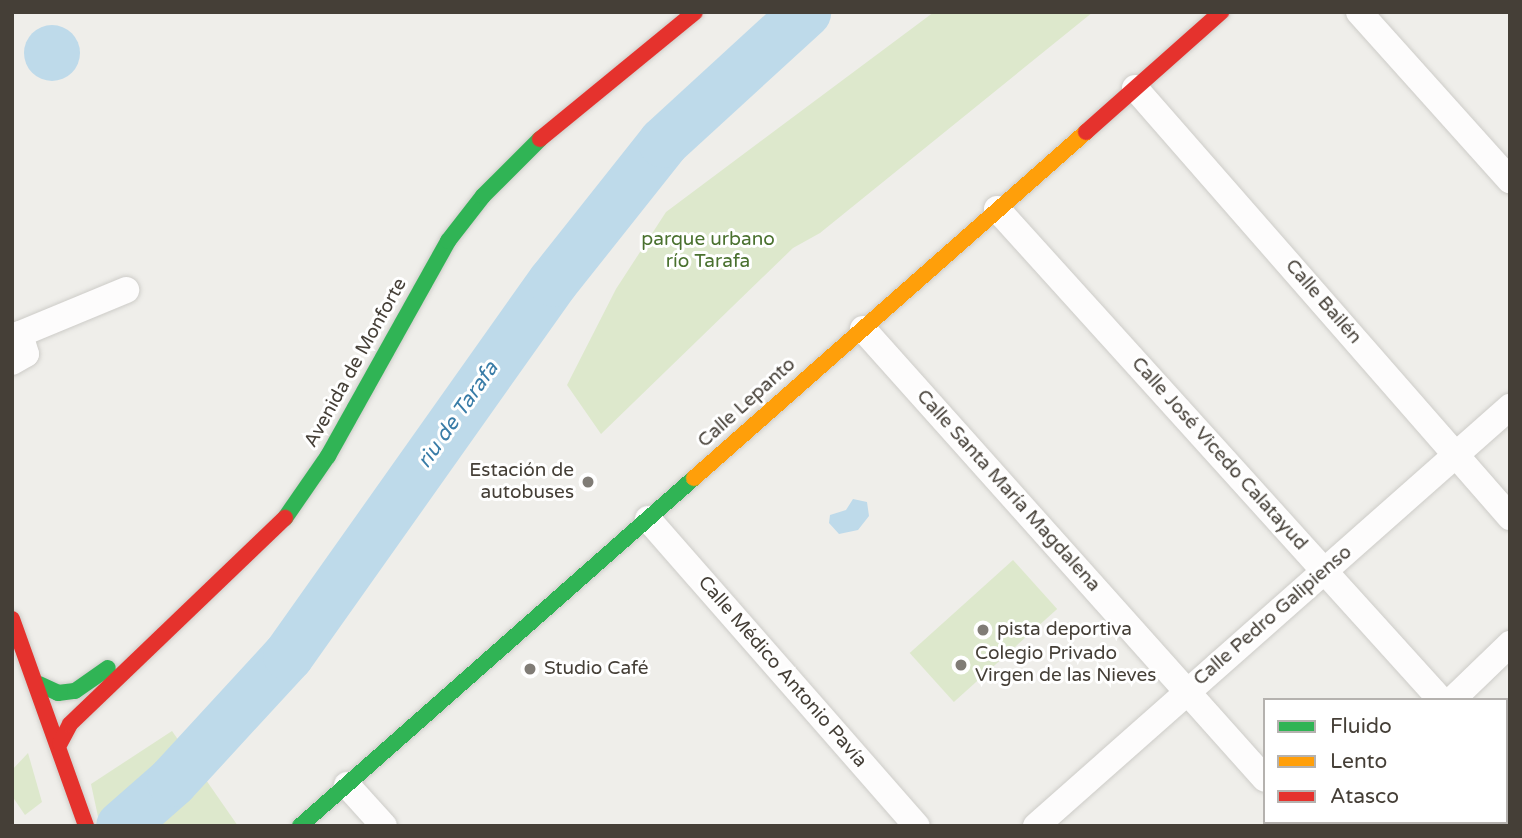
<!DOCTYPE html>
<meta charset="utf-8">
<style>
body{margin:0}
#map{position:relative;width:1522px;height:838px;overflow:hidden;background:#efeeea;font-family:"Varela Round",sans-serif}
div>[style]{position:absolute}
.green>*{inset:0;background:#dde8cc;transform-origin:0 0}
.water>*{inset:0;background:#bedaea}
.round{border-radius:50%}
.river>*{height:51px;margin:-25.5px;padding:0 25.5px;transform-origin:25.5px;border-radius:25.5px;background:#bedaea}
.roads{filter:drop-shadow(0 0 2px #cdccc8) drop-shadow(0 0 2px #cdccc8)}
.street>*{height:26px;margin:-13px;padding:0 13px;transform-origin:13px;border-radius:13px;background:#fdfcfc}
.fast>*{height:16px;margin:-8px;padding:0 8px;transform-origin:8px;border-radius:8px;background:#30b455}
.slow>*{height:16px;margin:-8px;padding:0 8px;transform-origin:8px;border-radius:8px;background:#ff9f0a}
.jam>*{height:16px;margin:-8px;padding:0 8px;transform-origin:8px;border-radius:8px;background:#e5322d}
.dots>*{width:19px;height:19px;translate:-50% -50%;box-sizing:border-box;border:4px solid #fff;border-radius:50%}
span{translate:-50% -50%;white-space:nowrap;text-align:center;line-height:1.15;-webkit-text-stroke:6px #fff;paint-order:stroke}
.park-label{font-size:19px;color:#4a712f}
.street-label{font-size:19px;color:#453f37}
.poi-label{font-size:19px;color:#453f37}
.right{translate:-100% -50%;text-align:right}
.left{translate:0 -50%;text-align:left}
.water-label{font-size:21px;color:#397ca7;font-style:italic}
.frame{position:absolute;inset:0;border:14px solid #453f37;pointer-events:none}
.legend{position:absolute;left:1263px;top:698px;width:245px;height:126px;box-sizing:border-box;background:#fff;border:2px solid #b5b2af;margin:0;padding:9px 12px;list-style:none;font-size:21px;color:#453f37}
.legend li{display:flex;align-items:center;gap:14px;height:35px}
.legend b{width:35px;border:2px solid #b5b2af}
</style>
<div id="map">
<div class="green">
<i style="clip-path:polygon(934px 12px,1093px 12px,820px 233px,793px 248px,601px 434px,567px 385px,616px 289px,666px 212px)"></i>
<i style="left:1013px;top:560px;width:66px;height:139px;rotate:48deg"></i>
<i style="clip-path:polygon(172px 731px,238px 826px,100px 826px,91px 784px)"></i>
<i style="clip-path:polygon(28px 753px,42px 802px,25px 815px,12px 796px,12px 770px)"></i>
</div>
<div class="water">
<i class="round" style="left:24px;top:25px;width:56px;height:56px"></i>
<i style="clip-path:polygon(853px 499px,867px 502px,869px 516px,858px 530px,839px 534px,829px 523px,830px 515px,846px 510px)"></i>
</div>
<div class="river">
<i style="left:121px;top:826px;width:68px;rotate:-41.4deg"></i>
<i style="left:172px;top:781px;width:171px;rotate:-47.4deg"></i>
<i style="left:288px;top:655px;width:458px;rotate:-54.7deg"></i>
<i style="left:553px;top:281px;width:177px;rotate:-51.6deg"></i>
<i style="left:663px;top:142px;width:193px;rotate:-42.5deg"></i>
</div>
<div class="roads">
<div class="street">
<i style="left:1359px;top:12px;width:226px;rotate:48.1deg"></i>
<i style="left:1135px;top:88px;width:570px;rotate:48.84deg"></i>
<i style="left:997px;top:209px;width:662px;rotate:47.88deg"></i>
<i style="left:863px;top:329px;width:603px;rotate:48.22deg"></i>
<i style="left:12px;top:362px;width:16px;rotate:-30deg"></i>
<i style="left:26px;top:354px;width:21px;rotate:-107deg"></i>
<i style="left:20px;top:334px;width:115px;rotate:-22.5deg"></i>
<i style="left:648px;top:519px;width:408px;rotate:48.8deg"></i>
<i style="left:1452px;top:700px;width:81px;rotate:-44deg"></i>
<i style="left:1506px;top:772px;width:5px;rotate:37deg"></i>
<i style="left:347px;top:785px;width:55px;rotate:47.9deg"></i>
<i style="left:1036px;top:826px;width:633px;rotate:-41.48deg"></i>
<i style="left:1311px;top:826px;width:6px;rotate:-45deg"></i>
</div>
<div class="fast">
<i style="left:285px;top:518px;width:75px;rotate:-55.3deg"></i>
<i style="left:328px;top:456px;width:246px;rotate:-60.8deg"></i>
<i style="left:448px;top:241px;width:57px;rotate:-52.1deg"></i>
<i style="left:483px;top:196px;width:81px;rotate:-45deg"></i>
<i style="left:39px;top:684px;width:21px;rotate:25deg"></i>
<i style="left:58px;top:693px;width:17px;rotate:-7deg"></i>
<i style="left:75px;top:691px;width:40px;rotate:-34.9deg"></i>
<i style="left:300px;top:826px;width:526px;rotate:-41.45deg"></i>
</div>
<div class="slow">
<i style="left:694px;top:478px;width:523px;rotate:-41.43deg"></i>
</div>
<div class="jam">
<i style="left:1086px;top:132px;width:181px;rotate:-41.6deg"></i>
<i style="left:540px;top:139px;width:200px;rotate:-39.3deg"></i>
<i style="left:12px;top:619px;width:220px;rotate:70.3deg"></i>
<i style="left:60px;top:743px;width:21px;rotate:-62deg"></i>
<i style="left:70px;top:724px;width:298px;rotate:-43.8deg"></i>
</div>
</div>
<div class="dots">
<i style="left:588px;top:482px;background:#807c76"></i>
<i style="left:983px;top:630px;background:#807c76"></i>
<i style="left:961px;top:665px;background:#807c76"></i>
<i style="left:530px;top:669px;background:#807c76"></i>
</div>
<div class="park-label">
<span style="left:708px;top:251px">parque urbano<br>río Tarafa</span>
</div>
<div class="street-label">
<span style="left:1323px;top:302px;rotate:49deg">Calle Bailén</span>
<span style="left:356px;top:363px;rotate:-61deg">Avenida de Monforte</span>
<span style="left:747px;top:403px;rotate:-42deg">Calle Lepanto</span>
<span style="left:1219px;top:454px;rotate:48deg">Calle José Vicedo Calatayud</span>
<span style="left:1008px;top:491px;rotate:48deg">Calle Santa María Magdalena</span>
<span style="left:1273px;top:616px;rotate:-41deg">Calle Pedro Galipienso</span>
<span style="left:782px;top:672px;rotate:49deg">Calle Médico Antonio Pavía</span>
</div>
<div class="poi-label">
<span class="right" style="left:574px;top:482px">Estación de<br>autobuses</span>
<span class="left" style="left:997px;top:630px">pista deportiva</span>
<span class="left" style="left:975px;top:665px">Colegio Privado<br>Virgen de las Nieves</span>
<span class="left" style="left:544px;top:669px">Studio Café</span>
</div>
<div class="water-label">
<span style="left:458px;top:415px;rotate:-55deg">riu de Tarafa</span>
</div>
<div class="frame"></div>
<ul class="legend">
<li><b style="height:9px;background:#30b455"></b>Fluido</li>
<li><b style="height:9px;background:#ff9f0a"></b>Lento</li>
<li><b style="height:9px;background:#e5322d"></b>Atasco</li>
</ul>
</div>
